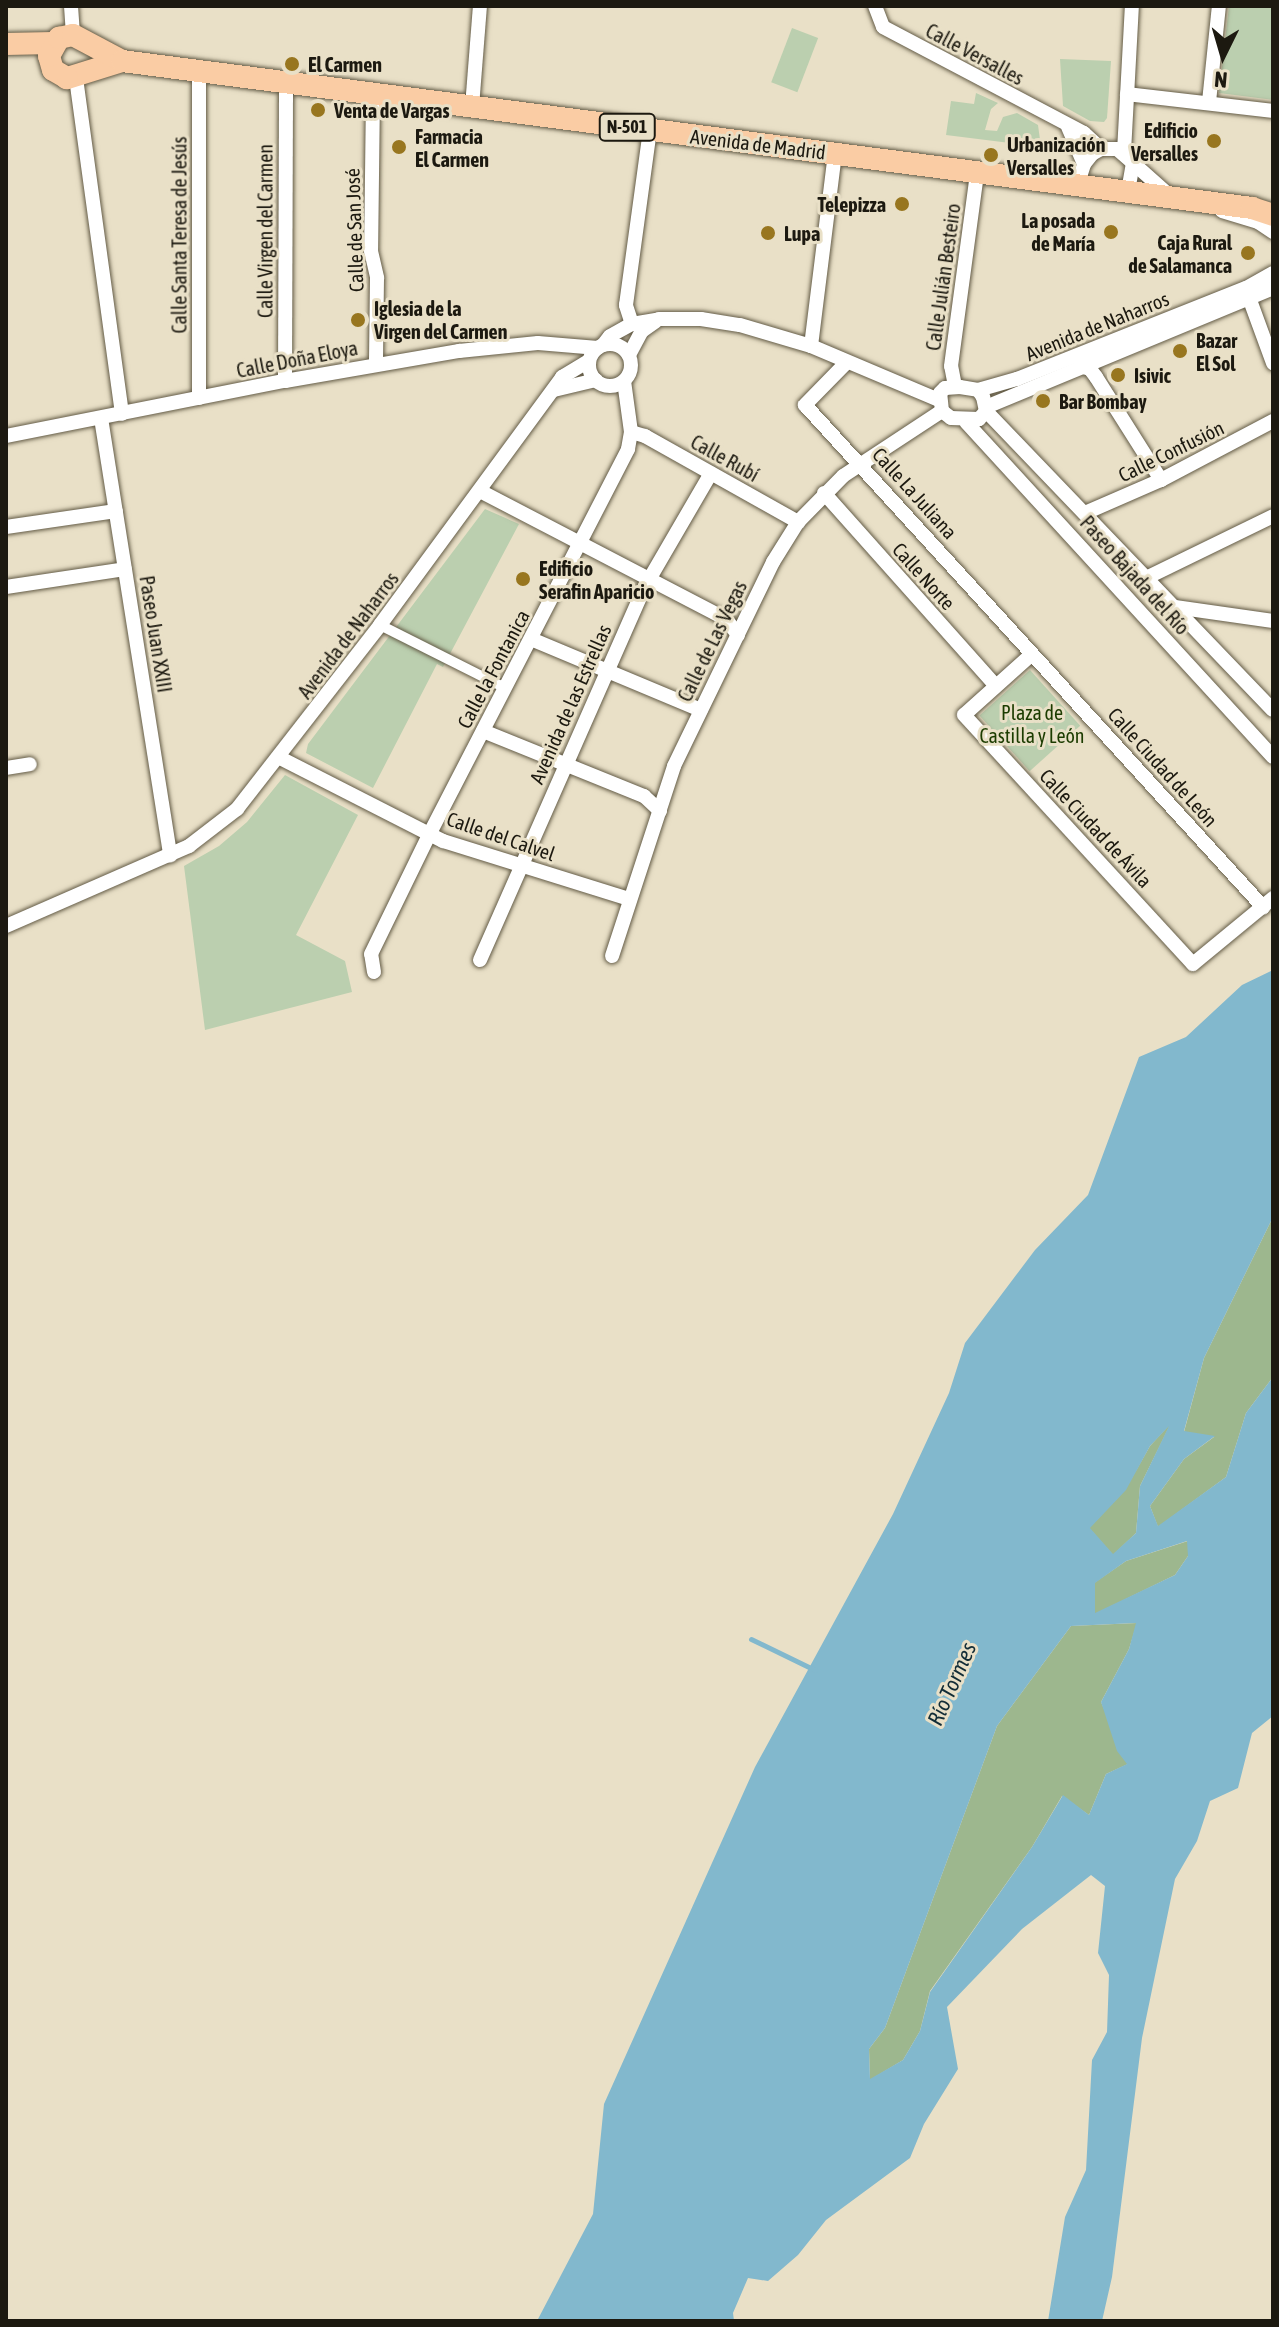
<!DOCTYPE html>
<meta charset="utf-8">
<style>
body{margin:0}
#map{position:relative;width:1279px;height:2327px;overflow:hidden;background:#e9e0c7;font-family:"Asap Condensed",sans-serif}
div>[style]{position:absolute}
.green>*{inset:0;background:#bbcfaf;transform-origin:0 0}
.forest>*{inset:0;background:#9db78e}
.water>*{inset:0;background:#82b8cd}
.stream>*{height:5px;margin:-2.5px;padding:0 2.5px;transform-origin:2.5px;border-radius:2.5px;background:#82b8cd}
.roads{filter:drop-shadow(0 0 2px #635b46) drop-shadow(0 0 2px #635b46)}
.pedestrian>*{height:10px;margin:-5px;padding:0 5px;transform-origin:5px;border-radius:5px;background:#fff}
.minor>*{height:14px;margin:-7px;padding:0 7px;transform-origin:7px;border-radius:7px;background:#fff}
.minor>.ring{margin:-7px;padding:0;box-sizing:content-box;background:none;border:14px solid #fff;border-radius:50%}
.trunk>*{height:22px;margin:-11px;padding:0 11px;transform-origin:11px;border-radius:11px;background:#facca4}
.dots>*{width:22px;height:22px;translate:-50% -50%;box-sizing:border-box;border:4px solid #e9e0c7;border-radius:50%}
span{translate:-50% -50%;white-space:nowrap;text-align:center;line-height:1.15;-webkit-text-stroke:6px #e9e0c7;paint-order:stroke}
.shield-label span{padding:2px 6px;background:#e9e0c7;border:2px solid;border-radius:6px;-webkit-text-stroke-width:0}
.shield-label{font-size:18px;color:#1c1910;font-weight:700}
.street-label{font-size:20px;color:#1c1910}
.poi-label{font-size:20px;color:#1c1910;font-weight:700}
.left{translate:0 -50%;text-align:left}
.right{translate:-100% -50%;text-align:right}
.park-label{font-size:20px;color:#1c3c00}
.water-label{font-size:22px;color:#122d37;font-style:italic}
.frame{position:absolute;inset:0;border:8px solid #1c1910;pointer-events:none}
.north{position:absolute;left:1183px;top:16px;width:80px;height:80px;-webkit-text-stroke:6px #e9e0c7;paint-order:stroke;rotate:185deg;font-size:22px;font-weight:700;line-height:32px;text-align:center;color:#1c1910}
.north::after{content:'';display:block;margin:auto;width:28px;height:36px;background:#1c1910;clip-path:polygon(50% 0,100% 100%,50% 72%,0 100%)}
</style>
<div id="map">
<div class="green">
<i style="clip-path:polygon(1229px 6px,1273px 6px,1273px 100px,1219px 93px)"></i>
<i style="left:792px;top:28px;width:28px;height:58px;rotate:21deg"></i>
<i style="clip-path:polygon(1060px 59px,1111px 61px,1107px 118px,1104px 122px,1090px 121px,1063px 106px)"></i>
<i style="clip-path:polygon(976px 93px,998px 103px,991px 109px,985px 130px,997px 131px,1003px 117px,1017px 113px,1038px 125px,1041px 147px,946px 135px,951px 101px,974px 104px)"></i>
<i style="clip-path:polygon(485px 509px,519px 524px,443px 667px,437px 664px,373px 788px,306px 753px,308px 744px)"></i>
<i style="left:1030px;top:670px;width:75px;height:68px;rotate:48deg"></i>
<i style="clip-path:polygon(285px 775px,358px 815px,296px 935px,345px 961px,352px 992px,205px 1030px,184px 866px,219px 846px,247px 822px)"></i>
</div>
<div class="forest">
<i style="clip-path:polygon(1273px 1217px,1273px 1377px,1246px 1413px,1226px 1477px,1158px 1527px,1150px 1506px,1184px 1459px,1214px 1437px,1184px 1432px,1204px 1358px)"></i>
<i style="clip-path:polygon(1171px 1423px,1140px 1486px,1136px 1533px,1113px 1555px,1089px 1528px,1125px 1490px,1150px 1446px)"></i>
<i style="clip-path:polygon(1188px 1541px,1188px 1556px,1175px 1575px,1095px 1614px,1094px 1583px,1126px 1561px)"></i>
<i style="clip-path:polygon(1137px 1623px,1129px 1649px,1101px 1702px,1128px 1764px,1106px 1774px,1089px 1815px,1062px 1796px,1032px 1847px,930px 1991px,920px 2031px,903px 2060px,870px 2080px,869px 2049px,885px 2028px,997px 1726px,1071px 1626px)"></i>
</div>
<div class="water">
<i style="clip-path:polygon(evenodd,1273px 970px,1273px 1217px,1204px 1358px,1184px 1431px,1215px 1436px,1184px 1459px,1150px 1506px,1158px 1526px,1226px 1477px,1246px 1413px,1273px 1377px,1273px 1716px,1252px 1733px,1238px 1788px,1210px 1801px,1197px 1841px,1175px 1879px,1142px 2038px,1112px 2277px,1102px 2321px,1048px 2321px,1065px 2217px,1086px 2170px,1092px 2060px,1107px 2032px,1109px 1975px,1098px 1953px,1105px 1886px,1091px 1875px,1022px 1929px,947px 2007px,958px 2069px,924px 2124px,910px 2158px,826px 2220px,798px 2255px,768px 2281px,748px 2278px,733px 2313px,734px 2321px,537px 2321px,593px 2214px,604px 2104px,755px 1767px,893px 1514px,949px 1393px,965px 1343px,1035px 1250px,1088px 1195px,1139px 1057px,1186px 1037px,1242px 985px,1273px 970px,1169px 1426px,1140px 1486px,1136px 1533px,1113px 1554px,1090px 1528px,1126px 1490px,1150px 1446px,1169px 1426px,1273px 970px,1187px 1541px,1188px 1556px,1175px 1575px,1095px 1613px,1095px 1583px,1126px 1561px,1187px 1541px,1273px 970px,1136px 1623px,1129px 1649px,1101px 1702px,1117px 1751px,1127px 1764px,1106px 1774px,1089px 1815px,1063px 1795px,1032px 1847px,930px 1992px,920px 2031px,903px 2060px,870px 2079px,869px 2049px,885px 2028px,997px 1726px,1071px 1626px,1136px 1623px)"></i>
</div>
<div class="stream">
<i style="left:751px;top:1639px;width:71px;rotate:25.8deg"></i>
</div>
<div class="roads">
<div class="pedestrian">
<i style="left:380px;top:625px;width:140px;rotate:26.7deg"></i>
</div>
<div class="minor">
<i style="left:71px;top:6px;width:29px;rotate:86deg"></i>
<i style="left:875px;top:6px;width:22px;rotate:69deg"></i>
<i style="left:883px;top:27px;width:227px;rotate:27.8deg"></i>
<i style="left:1084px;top:133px;width:23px;rotate:43deg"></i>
<i style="left:199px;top:71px;width:327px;rotate:90deg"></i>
<i style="left:76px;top:78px;width:339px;rotate:82.2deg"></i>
<i style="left:373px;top:94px;width:157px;rotate:90.7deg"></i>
<i style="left:371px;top:251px;width:28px;rotate:77deg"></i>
<i style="left:377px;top:278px;width:86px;rotate:90.7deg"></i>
<i style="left:1127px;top:94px;width:147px;rotate:6.6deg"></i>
<i style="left:1209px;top:102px;width:97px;rotate:-84.1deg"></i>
<i style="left:472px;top:107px;width:101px;rotate:-85.5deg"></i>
<i style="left:1068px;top:127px;width:40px;rotate:66.6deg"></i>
<i style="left:1124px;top:152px;width:146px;rotate:-86.9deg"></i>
<i style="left:1133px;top:163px;width:48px;rotate:41.6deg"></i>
<i style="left:1077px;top:186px;width:23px;rotate:-72deg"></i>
<i style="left:1084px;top:164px;width:13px;rotate:-51deg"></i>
<i style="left:1092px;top:154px;width:10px;rotate:-29deg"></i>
<i style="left:1101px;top:149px;width:16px"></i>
<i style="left:1117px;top:149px;width:21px;rotate:41deg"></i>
<i style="left:1133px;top:163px;width:29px;rotate:100deg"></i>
<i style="left:1222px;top:211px;width:38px;rotate:17deg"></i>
<i style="left:1258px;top:222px;width:18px;rotate:34deg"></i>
<i style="left:1247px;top:292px;width:76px;rotate:69.9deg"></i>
<i style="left:632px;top:324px;width:20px;rotate:-108deg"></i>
<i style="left:626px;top:305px;width:177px;rotate:-82.2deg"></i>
<i class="ring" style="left:589px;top:344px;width:28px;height:28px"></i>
<i style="left:603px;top:345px;width:11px;rotate:-52deg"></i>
<i style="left:610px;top:336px;width:25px;rotate:-29deg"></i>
<i style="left:632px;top:324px;width:27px;rotate:-10deg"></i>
<i style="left:659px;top:319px;width:42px"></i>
<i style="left:701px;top:319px;width:39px;rotate:9deg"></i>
<i style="left:740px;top:325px;width:74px;rotate:16.5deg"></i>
<i style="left:811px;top:346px;width:139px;rotate:22.9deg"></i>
<i style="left:811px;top:346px;width:193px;rotate:-82.9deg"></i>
<i style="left:629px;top:355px;width:27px;rotate:-62deg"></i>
<i style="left:642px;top:331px;width:16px;rotate:-35deg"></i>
<i style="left:846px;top:363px;width:59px;rotate:134.3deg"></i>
<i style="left:805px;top:405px;width:680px;rotate:47.62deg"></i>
<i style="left:1080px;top:366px;width:10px;rotate:17deg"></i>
<i style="left:1090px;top:369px;width:10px;rotate:53deg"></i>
<i style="left:1096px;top:377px;width:122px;rotate:57.7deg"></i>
<i style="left:285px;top:381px;width:299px;rotate:-89.8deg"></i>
<i style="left:955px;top:386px;width:20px;rotate:-101deg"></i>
<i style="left:951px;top:366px;width:195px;rotate:-82.3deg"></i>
<i style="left:960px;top:387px;width:18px;rotate:9deg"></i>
<i style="left:978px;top:390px;width:9px;rotate:54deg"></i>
<i style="left:983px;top:397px;width:14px;rotate:78deg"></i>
<i style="left:986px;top:411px;width:11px;rotate:131deg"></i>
<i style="left:979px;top:419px;width:28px;rotate:-178deg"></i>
<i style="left:951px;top:418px;width:11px;rotate:-142deg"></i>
<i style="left:942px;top:411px;width:18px;rotate:-96deg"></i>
<i style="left:940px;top:393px;width:7px;rotate:-45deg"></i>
<i style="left:945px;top:388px;width:15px;rotate:-4deg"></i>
<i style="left:554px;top:390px;width:43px;rotate:-13.4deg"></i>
<i style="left:978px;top:390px;width:41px;rotate:-15.8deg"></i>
<i style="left:1017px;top:379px;width:246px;rotate:-21.7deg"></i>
<i style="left:1246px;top:288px;width:31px;rotate:-29deg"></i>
<i style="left:986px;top:407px;width:311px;rotate:-22.5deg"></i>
<i style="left:986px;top:411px;width:414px;rotate:46.2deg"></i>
<i style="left:101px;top:418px;width:443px;rotate:81deg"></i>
<i style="left:966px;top:422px;width:454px;rotate:47.5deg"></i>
<i style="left:631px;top:432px;width:15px;rotate:16deg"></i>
<i style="left:645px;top:436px;width:176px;rotate:29.3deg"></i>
<i style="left:6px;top:436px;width:284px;rotate:-11.2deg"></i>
<i style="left:285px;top:381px;width:177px;rotate:-9.8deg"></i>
<i style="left:459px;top:351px;width:79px;rotate:-5.8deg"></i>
<i style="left:538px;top:343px;width:60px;rotate:4.8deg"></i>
<i style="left:480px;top:491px;width:277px;rotate:27.5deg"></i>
<i style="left:726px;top:619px;width:20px;rotate:53deg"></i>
<i style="left:824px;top:493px;width:257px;rotate:48.3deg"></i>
<i style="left:1085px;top:513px;width:83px;rotate:-23.5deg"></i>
<i style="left:1161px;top:480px;width:127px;rotate:-27.8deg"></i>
<i style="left:6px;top:527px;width:111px;rotate:-8.3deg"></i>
<i style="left:1146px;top:578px;width:141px;rotate:-26deg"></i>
<i style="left:6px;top:587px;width:120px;rotate:-8.6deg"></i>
<i style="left:1175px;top:607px;width:99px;rotate:8.1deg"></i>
<i style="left:531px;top:639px;width:184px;rotate:22.7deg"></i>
<i style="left:1032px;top:654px;width:91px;rotate:138.1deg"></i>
<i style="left:964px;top:715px;width:338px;rotate:47.4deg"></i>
<i style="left:1193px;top:964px;width:104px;rotate:-39.5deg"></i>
<i style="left:483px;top:731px;width:174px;rotate:22deg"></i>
<i style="left:644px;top:796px;width:22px;rotate:43deg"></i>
<i style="left:280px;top:758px;width:183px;rotate:27deg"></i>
<i style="left:443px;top:841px;width:195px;rotate:17.3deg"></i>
<i style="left:6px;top:768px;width:24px;rotate:-9deg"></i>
<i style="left:6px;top:926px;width:200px;rotate:-23.6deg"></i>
<i style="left:189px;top:846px;width:61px;rotate:-37.6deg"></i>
<i style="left:237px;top:809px;width:233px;rotate:-52.1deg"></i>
<i style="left:380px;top:625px;width:308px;rotate:-53.7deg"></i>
<i style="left:562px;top:377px;width:31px;rotate:-31deg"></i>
<i style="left:612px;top:956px;width:200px;rotate:-71.9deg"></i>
<i style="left:674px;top:766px;width:227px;rotate:-64.1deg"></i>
<i style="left:773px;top:562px;width:47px;rotate:-58deg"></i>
<i style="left:798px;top:522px;width:64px;rotate:-45.6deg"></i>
<i style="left:843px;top:476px;width:118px;rotate:-33.3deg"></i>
<i style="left:480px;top:960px;width:404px;rotate:-66.2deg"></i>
<i style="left:643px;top:590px;width:135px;rotate:-59.8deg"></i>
<i style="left:374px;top:972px;width:18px;rotate:-99deg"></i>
<i style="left:371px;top:954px;width:135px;rotate:-64deg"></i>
<i style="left:430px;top:833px;width:432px;rotate:-62.7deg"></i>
<i style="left:628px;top:449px;width:17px;rotate:-80deg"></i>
<i style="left:631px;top:432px;width:51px;rotate:-97.8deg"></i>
</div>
<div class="trunk">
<i style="left:6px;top:44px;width:47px;rotate:-1.2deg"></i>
<i style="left:122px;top:61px;width:58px;rotate:162.8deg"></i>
<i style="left:67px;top:78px;width:16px;rotate:-150deg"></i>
<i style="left:53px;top:70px;width:15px;rotate:-106deg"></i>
<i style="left:49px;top:56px;width:21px;rotate:-61deg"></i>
<i style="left:59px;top:38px;width:14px;rotate:-12deg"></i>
<i style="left:73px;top:35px;width:55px;rotate:28deg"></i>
<i style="left:122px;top:61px;width:1140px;rotate:7.41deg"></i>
<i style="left:1252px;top:208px;width:22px;rotate:18deg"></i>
</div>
</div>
<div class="dots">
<i style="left:292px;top:64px;background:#98761f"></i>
<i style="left:318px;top:110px;background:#98761f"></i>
<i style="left:1214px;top:141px;background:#98761f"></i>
<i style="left:399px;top:147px;background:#98761f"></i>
<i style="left:991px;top:155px;background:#98761f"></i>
<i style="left:902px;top:204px;background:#98761f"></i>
<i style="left:1111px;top:232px;background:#98761f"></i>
<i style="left:768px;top:233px;background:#98761f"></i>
<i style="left:1248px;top:253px;background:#98761f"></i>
<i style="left:358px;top:320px;background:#98761f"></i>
<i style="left:1180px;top:351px;background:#98761f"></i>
<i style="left:1118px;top:375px;background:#98761f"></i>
<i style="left:1043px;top:401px;background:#98761f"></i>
<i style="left:523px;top:579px;background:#98761f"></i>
</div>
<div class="shield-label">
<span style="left:627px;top:127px">N-501</span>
</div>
<div class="street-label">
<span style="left:975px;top:54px;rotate:28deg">Calle Versalles</span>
<span style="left:758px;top:144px;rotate:7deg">Avenida de Madrid</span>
<span style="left:354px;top:230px;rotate:-92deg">Calle de San José</span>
<span style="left:265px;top:231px;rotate:-90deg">Calle Virgen del Carmen</span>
<span style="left:179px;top:235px;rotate:-90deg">Calle Santa Teresa de Jesús</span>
<span style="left:943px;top:277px;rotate:-82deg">Calle Julián Besteiro</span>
<span style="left:1097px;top:326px;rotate:-22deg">Avenida de Naharros</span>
<span style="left:297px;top:359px;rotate:-11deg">Calle Doña Eloya</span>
<span style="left:1171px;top:451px;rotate:-26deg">Calle Confusión</span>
<span style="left:725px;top:458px;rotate:29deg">Calle Rubí</span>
<span style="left:915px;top:493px;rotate:48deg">Calle La Juliana</span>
<span style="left:1135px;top:575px;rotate:48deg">Paseo Bajada del Río</span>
<span style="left:924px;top:576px;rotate:48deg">Calle Norte</span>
<span style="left:156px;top:634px;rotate:81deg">Paseo Juan XXIII</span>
<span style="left:348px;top:635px;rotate:-53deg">Avenida de Naharros</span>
<span style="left:712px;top:641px;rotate:-64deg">Calle de Las Vegas</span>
<span style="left:493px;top:669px;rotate:-62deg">Calle la Fontanica</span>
<span style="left:570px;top:704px;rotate:-66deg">Avenida de las Estrellas</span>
<span style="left:1163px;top:767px;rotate:48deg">Calle Ciudad de León</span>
<span style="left:1096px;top:828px;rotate:47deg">Calle Ciudad de Ávila</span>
<span style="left:501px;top:836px;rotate:19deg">Calle del Calvel</span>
</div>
<div class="poi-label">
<span class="left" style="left:308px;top:64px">El Carmen</span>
<span class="left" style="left:334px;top:110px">Venta de Vargas</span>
<span class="right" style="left:1198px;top:142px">Edificio<br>Versalles</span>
<span class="left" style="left:415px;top:148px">Farmacia<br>El Carmen</span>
<span class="left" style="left:1007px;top:156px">Urbanización<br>Versalles</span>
<span class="right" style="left:886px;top:204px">Telepizza</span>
<span class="right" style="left:1095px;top:232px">La posada<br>de María</span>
<span class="left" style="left:784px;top:233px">Lupa</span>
<span class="right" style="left:1232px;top:254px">Caja Rural<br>de Salamanca</span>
<span class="left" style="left:374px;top:320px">Iglesia de la<br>Virgen del Carmen</span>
<span class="left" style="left:1196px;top:352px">Bazar<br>El Sol</span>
<span class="left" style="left:1134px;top:375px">Isivic</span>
<span class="left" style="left:1059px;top:401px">Bar Bombay</span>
<span class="left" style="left:539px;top:580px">Edificio<br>Serafin Aparicio</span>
</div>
<div class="park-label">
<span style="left:1032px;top:724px">Plaza de<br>Castilla y León</span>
</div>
<div class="water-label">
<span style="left:952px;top:1684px;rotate:-66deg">Río Tormes</span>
</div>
<div class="frame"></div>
<div class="north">N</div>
</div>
